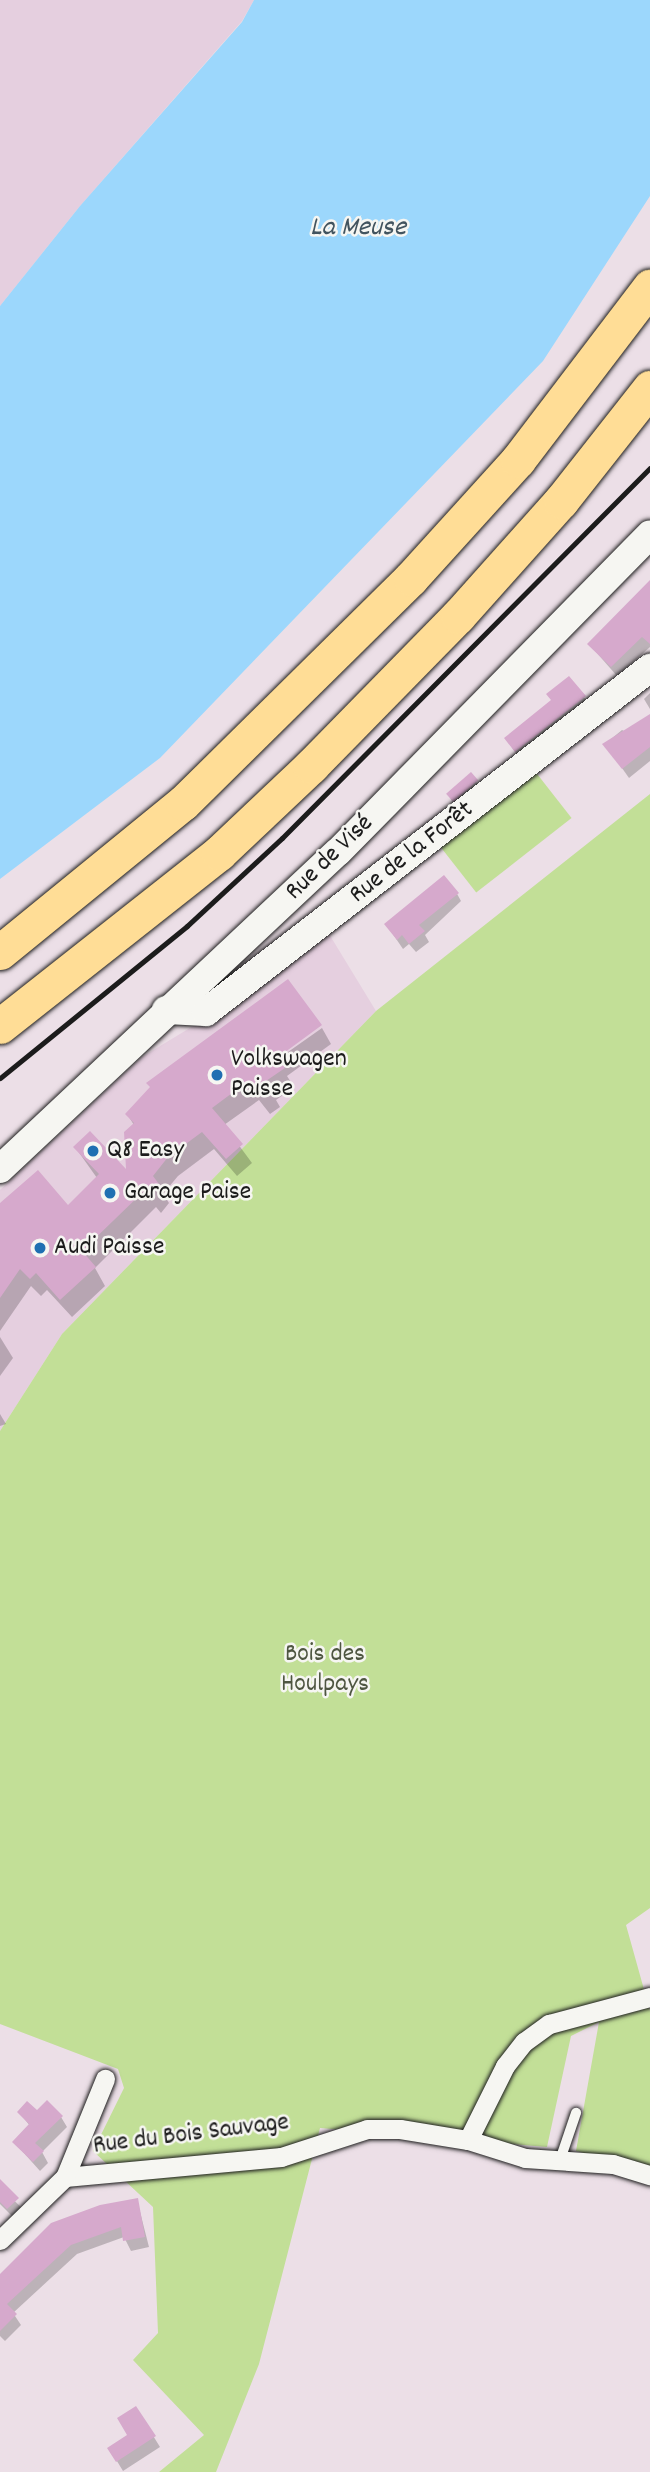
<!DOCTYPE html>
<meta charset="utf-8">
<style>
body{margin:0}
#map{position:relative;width:650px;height:2472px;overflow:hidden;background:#ecdfe7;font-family:Dekko,sans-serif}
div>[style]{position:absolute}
.built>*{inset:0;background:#e5cfdf}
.green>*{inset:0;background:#c2df97;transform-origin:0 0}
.water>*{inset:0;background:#9cd7fc}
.shadow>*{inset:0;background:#0003}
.building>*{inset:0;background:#d6a9cc;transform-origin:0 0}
.roads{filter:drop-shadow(0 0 2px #1c1c1c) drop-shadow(0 0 2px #1c1c1c)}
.service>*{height:10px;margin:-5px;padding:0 5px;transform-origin:5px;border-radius:5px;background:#f6f6f2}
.minor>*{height:19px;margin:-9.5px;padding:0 9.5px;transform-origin:9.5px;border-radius:9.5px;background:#f6f6f2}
.secondary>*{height:28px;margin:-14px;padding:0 14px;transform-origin:14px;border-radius:14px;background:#f6f6f2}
.motorway>*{height:35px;margin:-17.5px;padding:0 17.5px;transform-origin:17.5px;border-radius:17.5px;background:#ffdd96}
.rail>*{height:5px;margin:-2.5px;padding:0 2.5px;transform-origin:2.5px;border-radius:2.5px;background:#1c1c1c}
.dots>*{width:19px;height:19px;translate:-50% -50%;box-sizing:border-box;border:4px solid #f6f6f2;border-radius:50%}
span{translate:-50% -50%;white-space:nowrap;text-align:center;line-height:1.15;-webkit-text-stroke:5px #f6f6f2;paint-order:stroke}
.street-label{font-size:26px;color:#1c1c1c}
.poi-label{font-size:26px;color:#1c1c1c}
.left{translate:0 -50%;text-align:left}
.park-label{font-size:26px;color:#4e5641}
.water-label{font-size:28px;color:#42545f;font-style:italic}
</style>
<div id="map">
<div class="built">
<i style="clip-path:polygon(0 0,254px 0,242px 21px,80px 206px,0 306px)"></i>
<i style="clip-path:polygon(326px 929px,376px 1011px,62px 1334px,0 1431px,0 1190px,142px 1057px,208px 1017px)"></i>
</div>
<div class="green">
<i style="left:534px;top:770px;width:61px;height:121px;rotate:52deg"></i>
<i style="clip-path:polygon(650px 794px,650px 1908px,626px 1925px,650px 2011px,650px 2171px,576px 2151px,599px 2022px,571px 2036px,547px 2147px,320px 2128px,259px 2364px,216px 2472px,159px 2472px,204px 2435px,133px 2360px,158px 2333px,153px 2207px,93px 2151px,124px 2088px,118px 2069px,0 2024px,0 1431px,62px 1334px,376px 1011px)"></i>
</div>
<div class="water">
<i style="clip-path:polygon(254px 0,650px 0,650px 196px,543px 361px,160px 758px,0 879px,0 306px,80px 206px,242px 22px)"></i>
</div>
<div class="shadow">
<i style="clip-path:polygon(650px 583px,650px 647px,617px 676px,589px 644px)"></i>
<i style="clip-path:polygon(569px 678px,590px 705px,520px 759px,506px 739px,552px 701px)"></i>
<i style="clip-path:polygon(650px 693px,650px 709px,644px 699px)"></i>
<i style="clip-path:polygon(622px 730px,650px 745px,650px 761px,629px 778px,605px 744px)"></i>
<i style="clip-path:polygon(471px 774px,482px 791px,453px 803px,448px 793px)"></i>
<i style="clip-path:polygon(456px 892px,461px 901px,425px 935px,429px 942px,416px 952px,409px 944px,403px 949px,386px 924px)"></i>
<i style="clip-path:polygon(322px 1028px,331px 1044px,287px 1076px,294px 1087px,276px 1100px,280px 1107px,270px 1114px,259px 1100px,224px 1125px,252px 1163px,237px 1176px,214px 1149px,178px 1176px,163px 1194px,169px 1203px,161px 1213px,156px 1207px,95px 1268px,105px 1286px,72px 1317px,47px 1290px,41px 1296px,31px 1286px,0 1331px,0 1205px,68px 1207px,97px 1178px,75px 1147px,129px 1174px,134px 1125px,127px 1114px,271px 1064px)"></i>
<i style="clip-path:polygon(0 1337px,13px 1358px,0 1376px)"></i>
<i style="clip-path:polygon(0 1414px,6px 1424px,0 1426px)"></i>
<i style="clip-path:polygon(19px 2112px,61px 2117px,67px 2127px,42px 2152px,48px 2163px,40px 2171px,14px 2142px,30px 2126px)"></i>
<i style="clip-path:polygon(0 2187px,23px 2209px,14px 2218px,0 2204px)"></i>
<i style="clip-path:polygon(137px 2200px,149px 2247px,131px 2251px,124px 2237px,77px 2254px,13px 2313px,21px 2325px,5px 2341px,0 2336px,0 2276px)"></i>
<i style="clip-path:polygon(136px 2408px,160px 2447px,123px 2471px,109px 2448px,129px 2435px)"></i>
</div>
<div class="building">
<i style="clip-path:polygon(650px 580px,650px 644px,642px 637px,611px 667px,587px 644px)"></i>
<i style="clip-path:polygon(569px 676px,586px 696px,515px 752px,504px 738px,551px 700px,546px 694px)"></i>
<i style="clip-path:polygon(650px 714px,650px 747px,622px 769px,602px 744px)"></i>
<i style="left:471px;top:772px;width:11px;height:33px;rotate:49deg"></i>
<i style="clip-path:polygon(444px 875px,459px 893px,419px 925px,425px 931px,409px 944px,402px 935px,397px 940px,384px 924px)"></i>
<i style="clip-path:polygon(288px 979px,322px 1025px,277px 1058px,285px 1068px,266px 1081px,271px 1088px,258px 1097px,247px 1082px,212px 1108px,243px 1144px,226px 1159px,202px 1132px,168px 1157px,153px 1176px,159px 1184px,150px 1197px,145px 1190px,82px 1251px,96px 1267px,60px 1300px,36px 1273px,30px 1279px,20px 1269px,0 1298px,0 1203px,38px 1170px,68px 1205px,99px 1174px,73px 1147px,90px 1131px,126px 1169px,124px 1132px,134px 1123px,125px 1114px,150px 1087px,146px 1083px)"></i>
<i style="clip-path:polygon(47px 2100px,63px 2116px,35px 2143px,44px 2151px,33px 2162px,12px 2142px,29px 2124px,17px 2112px,27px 2101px,37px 2110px)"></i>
<i style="clip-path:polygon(0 2179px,19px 2198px,7px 2209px,0 2202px)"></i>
<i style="clip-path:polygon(138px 2198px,145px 2237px,123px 2241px,121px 2227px,71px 2245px,7px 2304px,17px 2314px,0 2331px,0 2274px,51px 2223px,100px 2205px)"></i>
<i style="clip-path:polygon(136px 2406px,156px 2436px,116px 2462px,107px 2448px,127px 2435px,117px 2418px)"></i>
</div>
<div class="roads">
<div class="service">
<i style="left:560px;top:2160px;width:50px;rotate:-71.2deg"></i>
</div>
<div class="minor">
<i style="left:468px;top:2140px;width:83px;rotate:-63.4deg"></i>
<i style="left:505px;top:2066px;width:31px;rotate:-52deg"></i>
<i style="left:524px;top:2042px;width:31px;rotate:-36deg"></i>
<i style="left:549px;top:2024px;width:105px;rotate:-15deg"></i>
<i style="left:65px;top:2177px;width:217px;rotate:-5.3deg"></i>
<i style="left:281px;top:2157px;width:90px;rotate:-18deg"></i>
<i style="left:367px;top:2129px;width:33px"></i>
<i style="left:400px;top:2129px;width:69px;rotate:9.2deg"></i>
<i style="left:468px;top:2140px;width:60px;rotate:17.5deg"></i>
<i style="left:525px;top:2158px;width:88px;rotate:3.9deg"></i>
<i style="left:613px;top:2164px;width:39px;rotate:17deg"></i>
<i style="left:0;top:2240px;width:91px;rotate:-44.1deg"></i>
<i style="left:65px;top:2177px;width:106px;rotate:-67.8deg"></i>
</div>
<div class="secondary">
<i style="left:166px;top:1010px;width:40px;rotate:2.9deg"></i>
<i style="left:206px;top:1012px;width:562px;rotate:-37.77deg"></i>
<i style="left:0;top:1169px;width:463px;rotate:-43.2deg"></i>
<i style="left:338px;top:852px;width:445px;rotate:-45.5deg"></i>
</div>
<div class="motorway">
<i style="left:0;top:952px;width:236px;rotate:-39.2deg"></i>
<i style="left:183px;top:803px;width:320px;rotate:-44.6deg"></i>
<i style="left:411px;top:578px;width:159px;rotate:-47.8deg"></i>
<i style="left:518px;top:460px;width:218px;rotate:-52.7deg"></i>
<i style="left:0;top:1026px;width:279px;rotate:-38.3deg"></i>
<i style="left:219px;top:853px;width:127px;rotate:-43.4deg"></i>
<i style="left:311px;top:766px;width:210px;rotate:-45.6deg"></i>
<i style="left:458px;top:616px;width:154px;rotate:-48.2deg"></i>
<i style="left:561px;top:501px;width:144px;rotate:-51.8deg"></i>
</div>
</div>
<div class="rail">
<i style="left:0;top:1078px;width:241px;rotate:-39.1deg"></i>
<i style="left:187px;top:926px;width:129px;rotate:-42.8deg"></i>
<i style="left:282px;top:838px;width:522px;rotate:-45.16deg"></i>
</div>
<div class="dots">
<i style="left:217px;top:1075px;background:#1f6fb2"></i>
<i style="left:93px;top:1151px;background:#1f6fb2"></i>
<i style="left:110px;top:1193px;background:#1f6fb2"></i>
<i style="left:40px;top:1248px;background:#1f6fb2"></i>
</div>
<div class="street-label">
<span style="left:412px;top:853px;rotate:-38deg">Rue de la Forêt</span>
<span style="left:330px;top:858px;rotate:-44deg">Rue de Visé</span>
<span style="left:191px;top:2135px;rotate:-7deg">Rue du Bois Sauvage</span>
</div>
<div class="poi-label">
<span class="left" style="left:231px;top:1075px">Volkswagen<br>Paisse</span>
<span class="left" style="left:107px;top:1151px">Q8 Easy</span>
<span class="left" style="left:124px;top:1193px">Garage Paise</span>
<span class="left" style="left:54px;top:1248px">Audi Paisse</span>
</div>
<div class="park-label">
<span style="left:325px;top:1670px">Bois des<br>Houlpays</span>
</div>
<div class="water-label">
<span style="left:358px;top:229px">La Meuse</span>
</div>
</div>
